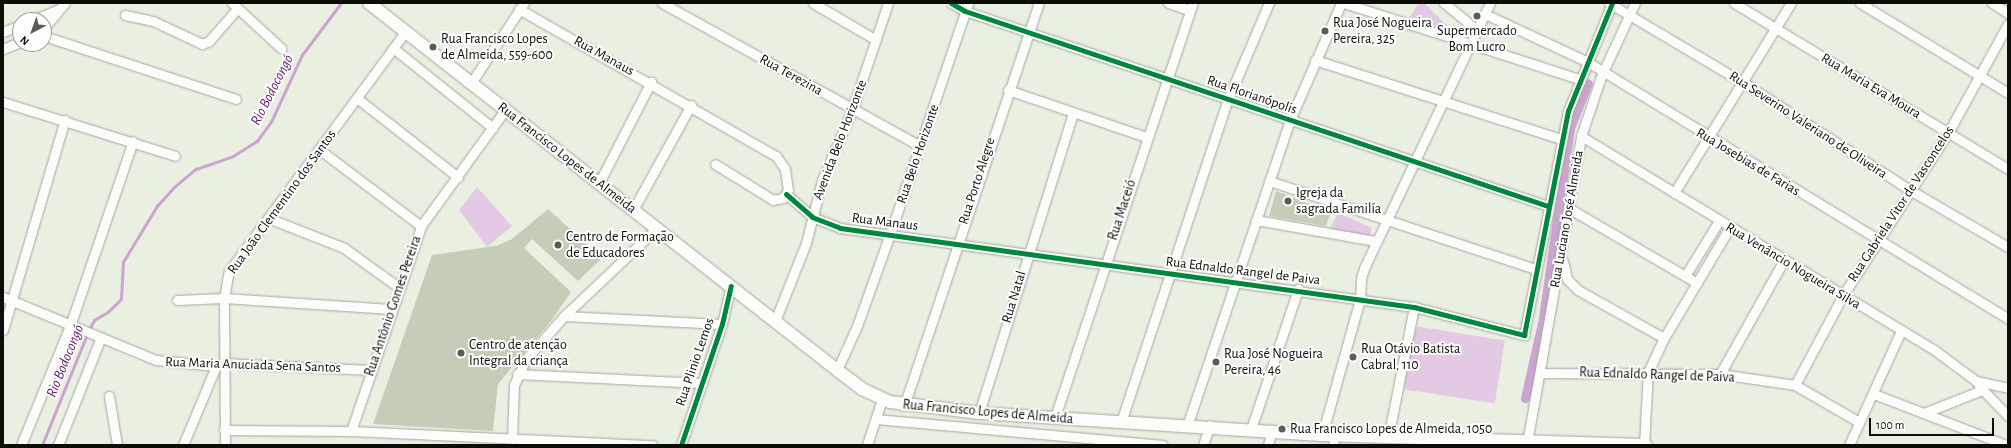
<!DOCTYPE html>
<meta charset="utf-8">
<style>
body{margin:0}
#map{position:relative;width:2011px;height:448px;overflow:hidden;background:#e9f0e2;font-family:"Alegreya Sans",sans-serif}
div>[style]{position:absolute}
.green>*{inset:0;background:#e4c9e5;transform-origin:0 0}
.stream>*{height:2.5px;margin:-1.25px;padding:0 1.25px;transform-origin:1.25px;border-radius:1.25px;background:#cca4d0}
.canal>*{height:9px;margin:-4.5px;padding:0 4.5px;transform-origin:4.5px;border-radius:4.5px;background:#cca4d0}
.building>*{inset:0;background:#c4cdb7}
.roads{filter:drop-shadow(0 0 1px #a3a89d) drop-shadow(0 0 1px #a3a89d)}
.minor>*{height:9px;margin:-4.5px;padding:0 4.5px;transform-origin:4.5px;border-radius:4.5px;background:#fcfdfb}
.major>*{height:12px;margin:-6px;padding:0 6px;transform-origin:6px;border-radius:6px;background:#fcfdfb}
.cycleway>*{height:5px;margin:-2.5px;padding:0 2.5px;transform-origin:2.5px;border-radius:2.5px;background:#00873e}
.dots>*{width:11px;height:11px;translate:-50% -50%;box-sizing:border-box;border:2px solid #fefefe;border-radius:50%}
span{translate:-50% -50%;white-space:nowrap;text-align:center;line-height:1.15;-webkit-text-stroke:4px #fefefe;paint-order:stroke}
.poi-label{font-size:14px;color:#0b0f07}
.left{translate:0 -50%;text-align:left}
.street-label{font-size:14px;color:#0b0f07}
.water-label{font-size:15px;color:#6b2175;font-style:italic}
.frame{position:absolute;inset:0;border:4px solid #0b0f07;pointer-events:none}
.north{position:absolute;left:12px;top:12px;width:40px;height:40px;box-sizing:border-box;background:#fefefe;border:1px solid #9d9e9b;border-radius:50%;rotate:221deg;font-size:11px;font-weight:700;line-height:16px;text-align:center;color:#0b0f07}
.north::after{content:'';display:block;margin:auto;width:14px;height:18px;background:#595e54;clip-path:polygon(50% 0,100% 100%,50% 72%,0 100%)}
.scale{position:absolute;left:1869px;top:418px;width:125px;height:18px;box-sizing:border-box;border:2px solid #0b0f07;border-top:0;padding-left:5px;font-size:12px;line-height:14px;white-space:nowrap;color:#0b0f07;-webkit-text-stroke:3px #fefefe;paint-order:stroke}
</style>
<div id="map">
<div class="green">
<i style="clip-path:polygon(1419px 3px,1424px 3px,1464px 42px,1406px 22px)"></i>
<i style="clip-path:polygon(477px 187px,512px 226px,487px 247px,459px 210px)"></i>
<i style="clip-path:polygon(1338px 213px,1372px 228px,1369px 238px,1329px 230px)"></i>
<i style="left:1414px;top:326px;width:92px;height:64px;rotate:9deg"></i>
</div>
<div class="stream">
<i style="left:89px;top:330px;width:11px;rotate:-63deg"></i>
<i style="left:94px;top:320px;width:16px;rotate:-30deg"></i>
<i style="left:108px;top:312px;width:18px;rotate:-45deg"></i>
<i style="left:121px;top:299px;width:37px;rotate:-87deg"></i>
<i style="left:123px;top:262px;width:66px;rotate:-58.7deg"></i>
<i style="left:157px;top:206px;width:24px;rotate:-48deg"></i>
<i style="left:173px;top:188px;width:30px;rotate:-40deg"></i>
<i style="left:196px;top:169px;width:39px;rotate:-19deg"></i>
<i style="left:233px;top:156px;width:28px;rotate:-32deg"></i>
<i style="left:257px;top:141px;width:24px;rotate:-54deg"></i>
<i style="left:271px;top:122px;width:74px;rotate:-65.2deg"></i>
<i style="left:302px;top:55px;width:65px;rotate:-53.1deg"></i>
<i style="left:42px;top:445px;width:120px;rotate:-67.9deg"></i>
</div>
<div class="canal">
<i style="left:1525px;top:398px;width:82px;rotate:-77.3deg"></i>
<i style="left:1543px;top:318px;width:192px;rotate:-81.9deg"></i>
<i style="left:1570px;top:128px;width:48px;rotate:-68.2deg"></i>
</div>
<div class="building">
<i style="clip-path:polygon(1276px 191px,1331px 212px,1326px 226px,1269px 216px)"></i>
<i style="clip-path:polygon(548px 209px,602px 258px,578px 281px,532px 239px,524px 248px,571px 292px,551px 321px,498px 384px,493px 431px,373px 424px,432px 255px,496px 246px,512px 239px)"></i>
</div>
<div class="roads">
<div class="minor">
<i style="left:232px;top:3px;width:67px;rotate:42.6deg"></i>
<i style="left:662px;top:3px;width:295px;rotate:29deg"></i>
<i style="left:813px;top:3px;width:73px;rotate:30.4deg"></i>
<i style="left:951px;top:3px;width:16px;rotate:30deg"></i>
<i style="left:965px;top:11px;width:615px;rotate:18.49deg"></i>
<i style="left:1168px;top:3px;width:23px;rotate:18deg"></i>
<i style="left:1344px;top:3px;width:247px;rotate:17.9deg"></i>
<i style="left:1444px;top:3px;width:43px;rotate:39.3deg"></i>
<i style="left:1609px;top:3px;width:157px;rotate:30.7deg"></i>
<i style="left:1744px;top:83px;width:197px;rotate:32.8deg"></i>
<i style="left:1910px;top:190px;width:113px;rotate:30.2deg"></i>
<i style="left:1734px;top:3px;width:320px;rotate:31.2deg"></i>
<i style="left:1860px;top:3px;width:173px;rotate:31.3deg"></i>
<i style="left:1992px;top:3px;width:19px;rotate:32deg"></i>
<i style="left:519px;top:9px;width:296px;rotate:29.8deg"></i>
<i style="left:776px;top:156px;width:16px;rotate:55deg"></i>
<i style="left:785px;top:169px;width:21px;rotate:82deg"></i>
<i style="left:788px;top:190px;width:9px;rotate:122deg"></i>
<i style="left:783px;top:198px;width:10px;rotate:169deg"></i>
<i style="left:773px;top:200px;width:68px;rotate:-148.2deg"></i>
<i style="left:1485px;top:14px;width:111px;rotate:25deg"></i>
<i style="left:1586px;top:61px;width:495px;rotate:31.4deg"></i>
<i style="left:125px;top:15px;width:29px;rotate:12deg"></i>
<i style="left:153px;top:21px;width:54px;rotate:25.1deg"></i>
<i style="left:202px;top:44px;width:8px;rotate:-23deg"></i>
<i style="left:209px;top:41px;width:43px;rotate:-48.8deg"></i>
<i style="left:33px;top:20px;width:28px;rotate:-23deg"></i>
<i style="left:44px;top:28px;width:33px;rotate:-50deg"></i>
<i style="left:3px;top:32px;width:18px;rotate:-22deg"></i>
<i style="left:44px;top:36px;width:202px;rotate:18.2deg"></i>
<i style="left:393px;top:48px;width:128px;rotate:38.7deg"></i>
<i style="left:3px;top:49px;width:18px;rotate:-22deg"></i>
<i style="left:1315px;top:60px;width:258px;rotate:17.8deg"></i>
<i style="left:471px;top:83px;width:96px;rotate:-56.5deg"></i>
<i style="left:1008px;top:90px;width:146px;rotate:18.8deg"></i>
<i style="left:358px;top:99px;width:127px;rotate:38deg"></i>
<i style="left:3px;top:102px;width:180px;rotate:17.4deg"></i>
<i style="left:1581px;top:136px;width:416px;rotate:31.2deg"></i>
<i style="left:1937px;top:352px;width:49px;rotate:36.6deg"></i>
<i style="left:1976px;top:381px;width:33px;rotate:12deg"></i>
<i style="left:320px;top:150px;width:126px;rotate:37deg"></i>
<i style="left:1269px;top:181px;width:280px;rotate:18.3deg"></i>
<i style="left:599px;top:183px;width:114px;rotate:-62.8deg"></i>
<i style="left:1674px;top:193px;width:223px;rotate:-58.4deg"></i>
<i style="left:786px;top:194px;width:35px;rotate:41deg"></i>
<i style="left:812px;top:217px;width:30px;rotate:21deg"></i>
<i style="left:840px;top:228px;width:579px;rotate:7.84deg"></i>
<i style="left:1414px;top:307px;width:114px;rotate:14.3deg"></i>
<i style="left:1524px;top:335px;width:228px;rotate:-78.9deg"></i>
<i style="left:1568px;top:111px;width:117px;rotate:-67.8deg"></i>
<i style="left:1570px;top:209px;width:147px;rotate:30.2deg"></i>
<i style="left:633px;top:210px;width:120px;rotate:-61.1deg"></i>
<i style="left:268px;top:218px;width:82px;rotate:21.5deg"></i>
<i style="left:344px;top:248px;width:67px;rotate:35.8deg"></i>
<i style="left:1256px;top:220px;width:121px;rotate:10deg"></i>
<i style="left:1563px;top:261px;width:18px;rotate:77deg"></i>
<i style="left:1567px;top:279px;width:16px;rotate:45deg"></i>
<i style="left:1578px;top:290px;width:98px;rotate:29.2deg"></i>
<i style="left:1685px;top:276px;width:65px;rotate:-58.3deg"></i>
<i style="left:3px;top:297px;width:165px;rotate:22.4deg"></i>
<i style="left:156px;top:360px;width:60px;rotate:5.7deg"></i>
<i style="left:216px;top:366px;width:9px;rotate:-21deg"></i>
<i style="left:224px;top:363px;width:147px;rotate:2.7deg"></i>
<i style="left:177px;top:300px;width:47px;rotate:-2.4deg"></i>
<i style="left:224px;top:298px;width:167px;rotate:3.8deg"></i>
<i style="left:564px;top:316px;width:158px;rotate:2.9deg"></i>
<i style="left:775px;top:321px;width:84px;rotate:-68.3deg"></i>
<i style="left:806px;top:243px;width:65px;rotate:-75.7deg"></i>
<i style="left:822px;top:180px;width:76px;rotate:-66.8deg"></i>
<i style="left:852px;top:110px;width:113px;rotate:-71.4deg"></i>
<i style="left:3px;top:330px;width:219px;rotate:-73.6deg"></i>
<i style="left:837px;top:370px;width:48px;rotate:-65.6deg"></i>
<i style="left:857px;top:326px;width:98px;rotate:-70.3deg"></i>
<i style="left:890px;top:234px;width:244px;rotate:-71.3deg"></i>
<i style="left:1541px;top:373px;width:179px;rotate:0.3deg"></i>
<i style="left:1720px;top:374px;width:76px;rotate:8.3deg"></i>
<i style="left:1795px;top:385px;width:74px;rotate:30deg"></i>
<i style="left:517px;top:374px;width:184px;rotate:2.8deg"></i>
<i style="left:1720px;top:374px;width:131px;rotate:-60.7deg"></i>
<i style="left:1795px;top:385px;width:102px;rotate:-61.9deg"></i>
<i style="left:1843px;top:295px;width:193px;rotate:-57.1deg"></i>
<i style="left:1948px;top:133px;width:124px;rotate:-61.2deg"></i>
<i style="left:1979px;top:386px;width:42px;rotate:46deg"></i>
<i style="left:1874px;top:394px;width:142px;rotate:21.1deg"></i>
<i style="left:109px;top:396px;width:50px;rotate:80.7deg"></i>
<i style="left:904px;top:406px;width:425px;rotate:-71.5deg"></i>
<i style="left:979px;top:413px;width:314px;rotate:-72.6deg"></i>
<i style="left:1924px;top:413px;width:62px;rotate:-21.6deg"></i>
<i style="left:1055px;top:417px;width:436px;rotate:-71.6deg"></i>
<i style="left:876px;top:419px;width:288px;rotate:5.2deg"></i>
<i style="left:1121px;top:422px;width:340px;rotate:-71.7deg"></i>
<i style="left:1228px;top:99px;width:104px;rotate:-66.9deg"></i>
<i style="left:1187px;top:426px;width:323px;rotate:-71.4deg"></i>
<i style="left:1290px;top:120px;width:128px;rotate:-66.4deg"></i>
<i style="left:1251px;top:429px;width:148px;rotate:-71.4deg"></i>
<i style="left:224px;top:430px;width:127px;rotate:0.5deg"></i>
<i style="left:351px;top:431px;width:302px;rotate:2.7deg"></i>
<i style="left:351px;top:431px;width:217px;rotate:-71.1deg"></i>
<i style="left:421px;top:226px;width:143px;rotate:-54.1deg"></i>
<i style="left:1322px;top:435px;width:141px;rotate:-74.4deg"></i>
<i style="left:1360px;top:299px;width:21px;rotate:-87deg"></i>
<i style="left:1361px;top:278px;width:13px;rotate:-72deg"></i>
<i style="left:1365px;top:266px;width:291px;rotate:-64.6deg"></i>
<i style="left:1388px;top:438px;width:134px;rotate:-78.8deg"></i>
<i style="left:512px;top:439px;width:54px;rotate:-87.9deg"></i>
<i style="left:514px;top:385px;width:29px;rotate:-65deg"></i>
<i style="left:526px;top:359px;width:57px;rotate:-48.5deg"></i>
<i style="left:564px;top:316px;width:128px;rotate:-43.4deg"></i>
<i style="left:1527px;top:443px;width:312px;rotate:-80deg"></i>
<i style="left:1581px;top:136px;width:65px;rotate:-71.3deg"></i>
<i style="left:1602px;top:74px;width:78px;rotate:-65.1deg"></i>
<i style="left:21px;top:445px;width:132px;rotate:-67.7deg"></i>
<i style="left:71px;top:323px;width:192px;rotate:-71.2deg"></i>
<i style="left:58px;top:445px;width:116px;rotate:-68.3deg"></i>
<i style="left:183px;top:445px;width:86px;rotate:-67.3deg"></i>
<i style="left:225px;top:445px;width:147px;rotate:-90.4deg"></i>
<i style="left:224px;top:298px;width:27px;rotate:-80deg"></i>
<i style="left:229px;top:271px;width:298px;rotate:-53.6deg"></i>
<i style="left:681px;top:445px;width:128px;rotate:-71.3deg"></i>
<i style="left:722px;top:324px;width:39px;rotate:-77deg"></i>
<i style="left:867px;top:445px;width:48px;rotate:-71.9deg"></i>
<i style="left:1203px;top:445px;width:21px;rotate:-71deg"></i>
<i style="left:1268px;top:445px;width:16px;rotate:-75deg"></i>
<i style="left:1333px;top:445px;width:10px;rotate:-79deg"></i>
<i style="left:1644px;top:445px;width:73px;rotate:-86.9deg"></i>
<i style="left:1648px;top:372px;width:38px;rotate:-65deg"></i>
<i style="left:1664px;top:338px;width:129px;rotate:-59.3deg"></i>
<i style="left:1849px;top:445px;width:125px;rotate:-65.5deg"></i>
</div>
<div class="major">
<i style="left:369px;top:3px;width:595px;rotate:38.1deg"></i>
<i style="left:837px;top:370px;width:31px;rotate:37deg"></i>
<i style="left:862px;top:389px;width:31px;rotate:25deg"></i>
<i style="left:890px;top:402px;width:90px;rotate:7deg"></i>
<i style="left:979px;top:413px;width:344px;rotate:3.7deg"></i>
<i style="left:1322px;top:435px;width:324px;rotate:1.8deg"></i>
</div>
</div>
<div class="cycleway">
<i style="left:951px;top:3px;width:16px;rotate:30deg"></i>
<i style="left:965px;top:11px;width:615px;rotate:18.49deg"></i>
<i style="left:786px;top:194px;width:35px;rotate:41deg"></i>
<i style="left:812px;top:217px;width:30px;rotate:21deg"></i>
<i style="left:840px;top:228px;width:579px;rotate:7.84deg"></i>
<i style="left:1414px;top:307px;width:114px;rotate:14.3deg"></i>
<i style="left:1524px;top:335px;width:228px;rotate:-78.9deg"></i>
<i style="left:1568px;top:111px;width:117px;rotate:-67.8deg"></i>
<i style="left:681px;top:445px;width:128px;rotate:-71.3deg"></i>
<i style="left:722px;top:324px;width:39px;rotate:-77deg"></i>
</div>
<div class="dots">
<i style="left:1477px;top:16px;background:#595e54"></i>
<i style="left:1325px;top:31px;background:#595e54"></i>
<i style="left:433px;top:47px;background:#595e54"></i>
<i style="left:1288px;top:201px;background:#595e54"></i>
<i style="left:558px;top:245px;background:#595e54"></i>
<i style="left:461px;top:353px;background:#595e54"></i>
<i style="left:1353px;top:357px;background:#595e54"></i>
<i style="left:1216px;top:362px;background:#595e54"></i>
<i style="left:1282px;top:429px;background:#595e54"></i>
</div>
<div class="poi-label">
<span class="left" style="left:1333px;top:31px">Rua José Nogueira<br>Pereira, 325</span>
<span style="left:1477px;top:39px">Supermercado<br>Bom Lucro</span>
<span class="left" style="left:441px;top:47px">Rua Francisco Lopes<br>de Almeida, 559-600</span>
<span class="left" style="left:1296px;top:201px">Igreja da<br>sagrada Familía</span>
<span class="left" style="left:566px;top:245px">Centro de Formação<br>de Educadores</span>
<span class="left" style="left:469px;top:353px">Centro de atenção<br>Integral da criança</span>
<span class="left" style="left:1361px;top:357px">Rua Otávio Batista<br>Cabral, 110</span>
<span class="left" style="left:1224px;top:362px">Rua José Nogueira<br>Pereira, 46</span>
<span class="left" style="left:1290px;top:429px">Rua Francisco Lopes de Almeida, 1050</span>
</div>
<div class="street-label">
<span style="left:604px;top:56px;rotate:29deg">Rua Manaus</span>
<span style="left:791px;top:75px;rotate:29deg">Rua Terezina</span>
<span style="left:1871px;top:86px;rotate:31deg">Rua Maria Eva Moura</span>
<span style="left:1252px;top:95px;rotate:19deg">Rua Florianópolis</span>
<span style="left:1808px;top:125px;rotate:33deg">Rua Severino Valeriano de Oliveira</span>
<span style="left:840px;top:140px;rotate:-69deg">Avenida Belo Horizonte</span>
<span style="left:918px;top:154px;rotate:-71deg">Rua Belo Horizonte</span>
<span style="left:567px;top:158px;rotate:38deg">Rua Francisco Lopes de Almeida</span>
<span style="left:1748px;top:162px;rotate:31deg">Rua Josebias de Farias</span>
<span style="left:977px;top:181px;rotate:-72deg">Rua Porto Alegre</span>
<span style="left:282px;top:202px;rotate:-54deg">Rua João Clementino dos Santos</span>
<span style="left:1901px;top:204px;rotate:-57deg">Rua Gabriela Vitor de Vasconcelos</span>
<span style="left:1122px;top:210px;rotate:-72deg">Rua Maceió</span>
<span style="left:1567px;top:219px;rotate:-80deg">Rua Luciano José Almeida</span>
<span style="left:885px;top:222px;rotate:7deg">Rua Manaus</span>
<span style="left:1793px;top:266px;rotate:31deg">Rua Venâncio Nogueira Silva</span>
<span style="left:1243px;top:271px;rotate:7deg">Rua Ednaldo Rangel de Paiva</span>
<span style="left:1014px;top:297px;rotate:-73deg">Rua Natal</span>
<span style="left:393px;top:306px;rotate:-71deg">Rua Antônio Gomes Pereira</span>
<span style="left:695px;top:362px;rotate:-71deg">Rua Plinio Lemos</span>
<span style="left:253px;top:365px;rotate:2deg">Rua Maria Anuciada Sena Santos</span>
<span style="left:1657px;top:375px;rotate:2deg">Rua Ednaldo Rangel de Paiva</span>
<span style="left:988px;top:412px;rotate:5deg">Rua Francisco Lopes de Almeida</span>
</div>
<div class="water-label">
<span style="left:272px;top:90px;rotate:-63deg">Rio Bodocongó</span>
<span style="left:65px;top:361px;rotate:-68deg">Rio Bodocongó</span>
</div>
<div class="frame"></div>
<div class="north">N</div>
<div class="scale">100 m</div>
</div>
